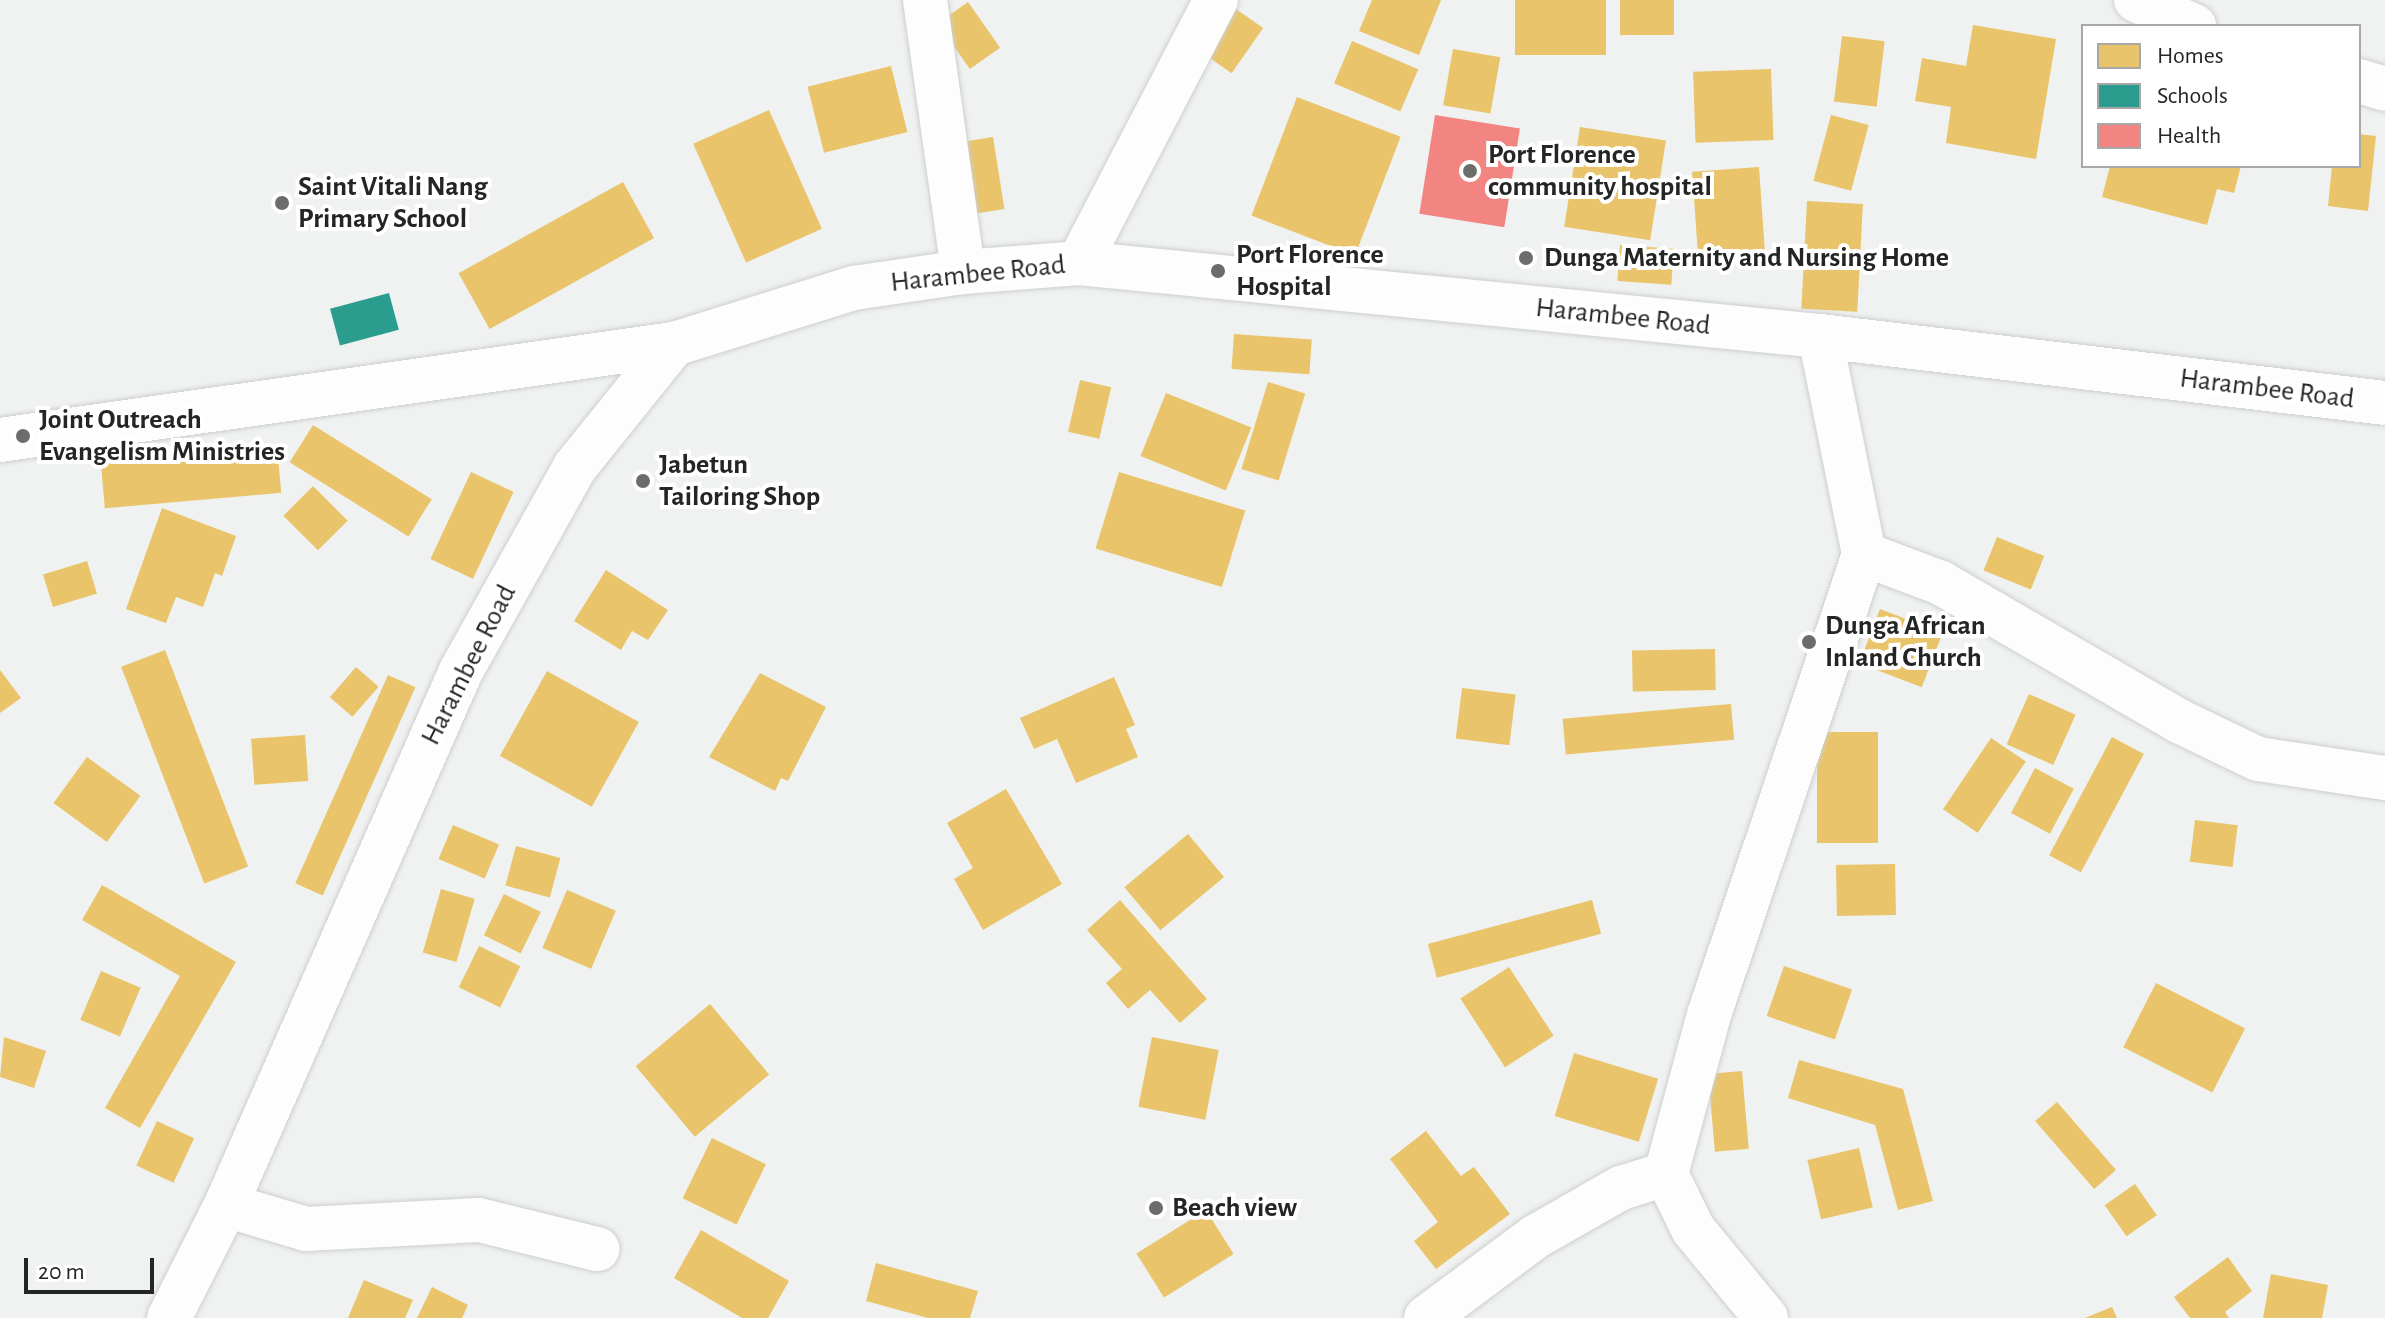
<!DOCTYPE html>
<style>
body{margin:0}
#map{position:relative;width:2385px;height:1318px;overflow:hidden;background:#eff2f0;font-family:"Alegreya Sans",sans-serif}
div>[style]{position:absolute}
.homes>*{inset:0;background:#e9c46a;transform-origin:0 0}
.schools>*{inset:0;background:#2a9d8f;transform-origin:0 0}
.health>*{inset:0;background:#f28482;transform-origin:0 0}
.roads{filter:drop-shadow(0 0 2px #cdcfce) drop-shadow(0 0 2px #cdcfce)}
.minor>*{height:44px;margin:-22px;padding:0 22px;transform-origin:22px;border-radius:22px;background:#fdfdfd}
.major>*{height:44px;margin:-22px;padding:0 22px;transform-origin:22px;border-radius:22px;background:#fdfdfd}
.dots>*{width:22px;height:22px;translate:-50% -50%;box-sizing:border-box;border:4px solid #fff;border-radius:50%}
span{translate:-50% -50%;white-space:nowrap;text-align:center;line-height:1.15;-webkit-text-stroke:8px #fff;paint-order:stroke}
.poi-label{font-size:28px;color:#242624;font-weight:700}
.left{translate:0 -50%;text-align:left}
.street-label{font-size:28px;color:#242624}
.legend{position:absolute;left:2081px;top:24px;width:280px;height:144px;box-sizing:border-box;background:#fff;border:2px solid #a7a8a7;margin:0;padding:10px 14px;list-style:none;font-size:24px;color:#242624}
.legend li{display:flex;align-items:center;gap:16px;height:40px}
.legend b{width:40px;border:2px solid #a7a8a7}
.scale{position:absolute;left:24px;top:1258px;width:130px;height:36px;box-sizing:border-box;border:4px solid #242624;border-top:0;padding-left:10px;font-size:24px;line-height:28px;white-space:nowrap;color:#242624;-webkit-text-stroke:6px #fff;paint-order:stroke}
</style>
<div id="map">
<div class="homes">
<i style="left:1223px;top:0;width:49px;height:55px;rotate:35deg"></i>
<i style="clip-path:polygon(1372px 0,1441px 0,1419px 55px,1359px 31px)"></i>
<i style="left:1515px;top:0;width:91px;height:55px"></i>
<i style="left:1620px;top:0;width:54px;height:35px"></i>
<i style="left:968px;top:2px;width:56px;height:37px;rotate:55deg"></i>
<i style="clip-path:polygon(1973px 25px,2056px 39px,2036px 159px,1946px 143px,1951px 107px,1915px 101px,1922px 58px,1966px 66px)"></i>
<i style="left:1842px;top:36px;width:43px;height:66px;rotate:7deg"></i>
<i style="left:1352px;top:41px;width:72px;height:46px;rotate:23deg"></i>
<i style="left:1453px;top:49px;width:48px;height:57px;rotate:10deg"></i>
<i style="left:891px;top:66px;width:68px;height:86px;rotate:76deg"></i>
<i style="left:1771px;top:69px;width:71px;height:78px;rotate:88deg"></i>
<i style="left:1297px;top:97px;width:111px;height:127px;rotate:21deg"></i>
<i style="left:769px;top:110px;width:130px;height:83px;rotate:66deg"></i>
<i style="left:1831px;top:115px;width:39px;height:68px;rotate:15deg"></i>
<i style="left:1580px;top:127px;width:87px;height:101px;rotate:9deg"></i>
<i style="clip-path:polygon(2359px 134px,2376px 136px,2368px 211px,2328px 206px,2332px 166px,2359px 166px)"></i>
<i style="left:993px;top:137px;width:73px;height:46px;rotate:81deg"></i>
<i style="clip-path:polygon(2110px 166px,2241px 166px,2234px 193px,2217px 189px,2207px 225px,2102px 197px)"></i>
<i style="left:1759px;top:167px;width:90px;height:67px;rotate:86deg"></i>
<i style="left:623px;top:182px;width:64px;height:188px;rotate:61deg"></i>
<i style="left:1807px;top:201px;width:56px;height:108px;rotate:3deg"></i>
<i style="left:1620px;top:245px;width:54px;height:36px;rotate:4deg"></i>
<i style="left:1234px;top:334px;width:78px;height:35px;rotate:4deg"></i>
<i style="left:1080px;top:380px;width:32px;height:53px;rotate:13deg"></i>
<i style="left:1268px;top:382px;width:39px;height:91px;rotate:17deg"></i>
<i style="left:1166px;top:393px;width:92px;height:68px;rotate:22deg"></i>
<i style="left:313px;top:425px;width:140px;height:44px;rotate:32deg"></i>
<i style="left:277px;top:445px;width:48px;height:177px;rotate:85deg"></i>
<i style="left:471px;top:472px;width:47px;height:96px;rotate:25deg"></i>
<i style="left:1119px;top:472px;width:132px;height:80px;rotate:17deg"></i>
<i style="left:313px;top:486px;width:49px;height:42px;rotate:45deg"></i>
<i style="clip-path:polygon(162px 508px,236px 536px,222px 576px,215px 573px,203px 607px,176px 597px,166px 623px,126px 609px)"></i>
<i style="left:1997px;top:537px;width:51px;height:36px;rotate:22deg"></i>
<i style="left:87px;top:561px;width:34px;height:46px;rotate:73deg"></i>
<i style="clip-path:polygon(606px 570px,668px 610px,648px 640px,632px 631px,621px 650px,574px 621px)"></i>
<i style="left:1880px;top:609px;width:67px;height:58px;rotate:21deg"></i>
<i style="left:1715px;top:649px;width:41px;height:83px;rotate:89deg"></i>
<i style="left:165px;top:650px;width:232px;height:47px;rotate:69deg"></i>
<i style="left:356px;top:667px;width:30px;height:40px;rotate:41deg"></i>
<i style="clip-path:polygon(0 670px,21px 698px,0 713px)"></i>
<i style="left:547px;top:671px;width:105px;height:97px;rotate:29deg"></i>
<i style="clip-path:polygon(760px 673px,826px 707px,788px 781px,781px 778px,775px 791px,709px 757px)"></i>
<i style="left:388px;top:675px;width:30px;height:228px;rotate:24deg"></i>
<i style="clip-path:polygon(1114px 677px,1135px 725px,1126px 729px,1138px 757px,1076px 783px,1057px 739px,1034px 749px,1020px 718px)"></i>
<i style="left:1462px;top:688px;width:54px;height:51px;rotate:7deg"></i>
<i style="left:2029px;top:694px;width:51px;height:55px;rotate:24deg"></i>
<i style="left:1731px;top:704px;width:36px;height:169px;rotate:85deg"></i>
<i style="left:1817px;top:732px;width:61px;height:111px"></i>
<i style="left:305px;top:735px;width:46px;height:54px;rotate:86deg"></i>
<i style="left:2112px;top:737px;width:36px;height:134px;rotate:28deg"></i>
<i style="left:1991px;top:738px;width:42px;height:86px;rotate:34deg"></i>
<i style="left:87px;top:757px;width:66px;height:57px;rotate:36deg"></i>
<i style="left:2035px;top:768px;width:44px;height:51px;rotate:28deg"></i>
<i style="clip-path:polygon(1006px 789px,1062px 884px,983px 930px,954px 879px,973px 868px,947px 823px)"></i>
<i style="left:2195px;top:820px;width:43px;height:42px;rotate:7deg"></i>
<i style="left:453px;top:825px;width:50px;height:37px;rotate:23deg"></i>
<i style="left:1188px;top:834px;width:56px;height:83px;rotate:50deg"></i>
<i style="left:516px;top:846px;width:46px;height:41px;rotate:15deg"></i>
<i style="left:1895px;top:864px;width:51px;height:59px;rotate:89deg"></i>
<i style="clip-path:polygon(102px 885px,236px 962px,140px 1128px,105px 1108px,180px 976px,82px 920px)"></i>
<i style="left:441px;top:889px;width:35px;height:66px;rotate:16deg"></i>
<i style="left:567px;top:890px;width:53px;height:63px;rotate:23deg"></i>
<i style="left:504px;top:894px;width:41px;height:46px;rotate:26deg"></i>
<i style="clip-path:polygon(1120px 900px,1207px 999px,1180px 1023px,1150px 990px,1128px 1009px,1106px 983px,1122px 969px,1087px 930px)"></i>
<i style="left:1592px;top:900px;width:35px;height:170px;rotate:75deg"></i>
<i style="left:479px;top:946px;width:46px;height:46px;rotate:26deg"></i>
<i style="left:1784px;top:966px;width:72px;height:53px;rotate:19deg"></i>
<i style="left:1509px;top:967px;width:82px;height:58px;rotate:57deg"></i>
<i style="left:101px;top:971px;width:43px;height:53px;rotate:23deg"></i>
<i style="left:2156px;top:983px;width:100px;height:72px;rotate:27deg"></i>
<i style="left:710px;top:1004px;width:92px;height:97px;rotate:50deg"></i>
<i style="clip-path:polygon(4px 1037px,46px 1051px,34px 1088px,0 1077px)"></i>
<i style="left:1152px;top:1037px;width:68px;height:71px;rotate:11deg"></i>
<i style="left:1574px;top:1053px;width:88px;height:66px;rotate:17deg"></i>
<i style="clip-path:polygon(1799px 1060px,1903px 1089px,1933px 1201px,1898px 1210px,1875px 1125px,1788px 1098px)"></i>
<i style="left:1742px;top:1071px;width:78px;height:34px;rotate:85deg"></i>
<i style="left:2057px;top:1102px;width:90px;height:29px;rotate:49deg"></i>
<i style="left:157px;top:1121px;width:41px;height:49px;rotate:25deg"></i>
<i style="clip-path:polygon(1426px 1131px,1461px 1176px,1474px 1167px,1510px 1214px,1436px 1269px,1414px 1241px,1438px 1222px,1390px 1159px)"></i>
<i style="left:712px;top:1138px;width:60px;height:67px;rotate:26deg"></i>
<i style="left:1859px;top:1148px;width:61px;height:53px;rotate:77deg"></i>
<i style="left:2135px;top:1184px;width:38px;height:37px;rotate:55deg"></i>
<i style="left:1206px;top:1210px;width:52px;height:82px;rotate:58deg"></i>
<i style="clip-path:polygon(701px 1230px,789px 1281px,768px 1318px,742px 1318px,674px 1278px)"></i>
<i style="clip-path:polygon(2228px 1257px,2252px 1291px,2225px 1312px,2229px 1318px,2190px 1318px,2174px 1297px)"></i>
<i style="clip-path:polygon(876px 1263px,978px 1291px,970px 1318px,928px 1318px,866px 1301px)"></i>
<i style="clip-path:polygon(2271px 1274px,2328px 1285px,2322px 1318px,2263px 1318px)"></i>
<i style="clip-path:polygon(364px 1280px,413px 1300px,405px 1318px,348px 1318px)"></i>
<i style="clip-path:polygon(432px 1287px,468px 1305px,462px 1318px,417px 1318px)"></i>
<i style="clip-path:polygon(2112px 1307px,2117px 1318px,2085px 1318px)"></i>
</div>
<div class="schools">
<i style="left:389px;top:293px;width:38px;height:61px;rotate:75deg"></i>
</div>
<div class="health">
<i style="left:1435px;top:115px;width:86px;height:100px;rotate:9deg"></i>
</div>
<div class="roads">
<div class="minor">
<i style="left:925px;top:0;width:275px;rotate:82deg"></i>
<i style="left:2136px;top:0;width:64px;rotate:24.1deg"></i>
<i style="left:2359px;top:81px;width:27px;rotate:17deg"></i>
<i style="left:1079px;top:263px;width:297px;rotate:-62.5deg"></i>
<i style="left:0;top:440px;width:681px;rotate:-8.11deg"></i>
<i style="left:1864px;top:554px;width:82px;rotate:20.6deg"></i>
<i style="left:1941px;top:583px;width:277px;rotate:30.1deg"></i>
<i style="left:2181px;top:722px;width:85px;rotate:25.7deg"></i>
<i style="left:2258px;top:759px;width:128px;rotate:8.5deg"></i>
<i style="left:226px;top:1205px;width:84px;rotate:16.7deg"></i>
<i style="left:306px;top:1229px;width:173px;rotate:-3deg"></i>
<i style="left:479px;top:1220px;width:122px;rotate:13.8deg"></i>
<i style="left:1426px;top:1318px;width:136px;rotate:-36.6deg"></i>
<i style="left:1535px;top:1237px;width:99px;rotate:-29.7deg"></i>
<i style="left:1621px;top:1188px;width:47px;rotate:-17.3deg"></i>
<i style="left:1766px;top:1318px;width:115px;rotate:-129.4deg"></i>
<i style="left:1693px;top:1229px;width:61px;rotate:-116.1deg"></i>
<i style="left:1666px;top:1174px;width:165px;rotate:-74.9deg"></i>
<i style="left:1709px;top:1015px;width:486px;rotate:-71.4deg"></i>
<i style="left:1864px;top:554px;width:222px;rotate:-101.4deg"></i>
</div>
<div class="major">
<i style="left:169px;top:1318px;width:127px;rotate:-63.2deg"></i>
<i style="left:226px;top:1205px;width:583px;rotate:-66.25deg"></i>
<i style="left:461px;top:671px;width:234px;rotate:-60.8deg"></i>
<i style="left:575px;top:467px;width:158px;rotate:-51.2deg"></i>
<i style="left:674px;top:344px;width:189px;rotate:-17.3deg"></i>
<i style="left:854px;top:288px;width:110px;rotate:-8.4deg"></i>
<i style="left:963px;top:272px;width:116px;rotate:-4.4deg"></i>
<i style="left:1079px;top:263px;width:745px;rotate:5.63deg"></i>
<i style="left:1820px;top:336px;width:569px;rotate:6.76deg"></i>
</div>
</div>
<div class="dots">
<i style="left:1470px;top:171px;background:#6b6d6b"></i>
<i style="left:282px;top:203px;background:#6b6d6b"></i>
<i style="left:1526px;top:258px;background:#6b6d6b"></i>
<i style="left:1218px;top:271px;background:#6b6d6b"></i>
<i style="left:23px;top:436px;background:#6b6d6b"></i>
<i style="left:643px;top:481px;background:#6b6d6b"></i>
<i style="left:1809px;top:642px;background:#6b6d6b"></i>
<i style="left:1156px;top:1208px;background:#6b6d6b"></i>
</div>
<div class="poi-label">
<span class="left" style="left:1488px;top:171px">Port Florence<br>community hospital</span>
<span class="left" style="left:298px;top:203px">Saint Vitali Nang<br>Primary School</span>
<span class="left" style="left:1236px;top:271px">Port Florence<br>Hospital</span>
<span class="left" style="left:1544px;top:258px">Dunga Maternity and Nursing Home</span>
<span class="left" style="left:39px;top:436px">Joint Outreach<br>Evangelism Ministries</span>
<span class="left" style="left:659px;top:481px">Jabetun<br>Tailoring Shop</span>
<span class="left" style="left:1825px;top:642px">Dunga African<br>Inland Church</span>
<span class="left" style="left:1172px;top:1208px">Beach view</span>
</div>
<div class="street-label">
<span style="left:978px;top:274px;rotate:-6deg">Harambee Road</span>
<span style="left:1623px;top:317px;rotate:6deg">Harambee Road</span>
<span style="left:2267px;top:389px;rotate:7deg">Harambee Road</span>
<span style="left:469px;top:665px;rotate:-63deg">Harambee Road</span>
</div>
<ul class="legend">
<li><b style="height:22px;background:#e9c46a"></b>Homes</li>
<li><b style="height:22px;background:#2a9d8f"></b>Schools</li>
<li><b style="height:22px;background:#f28482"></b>Health</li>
</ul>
<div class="scale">20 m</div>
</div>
